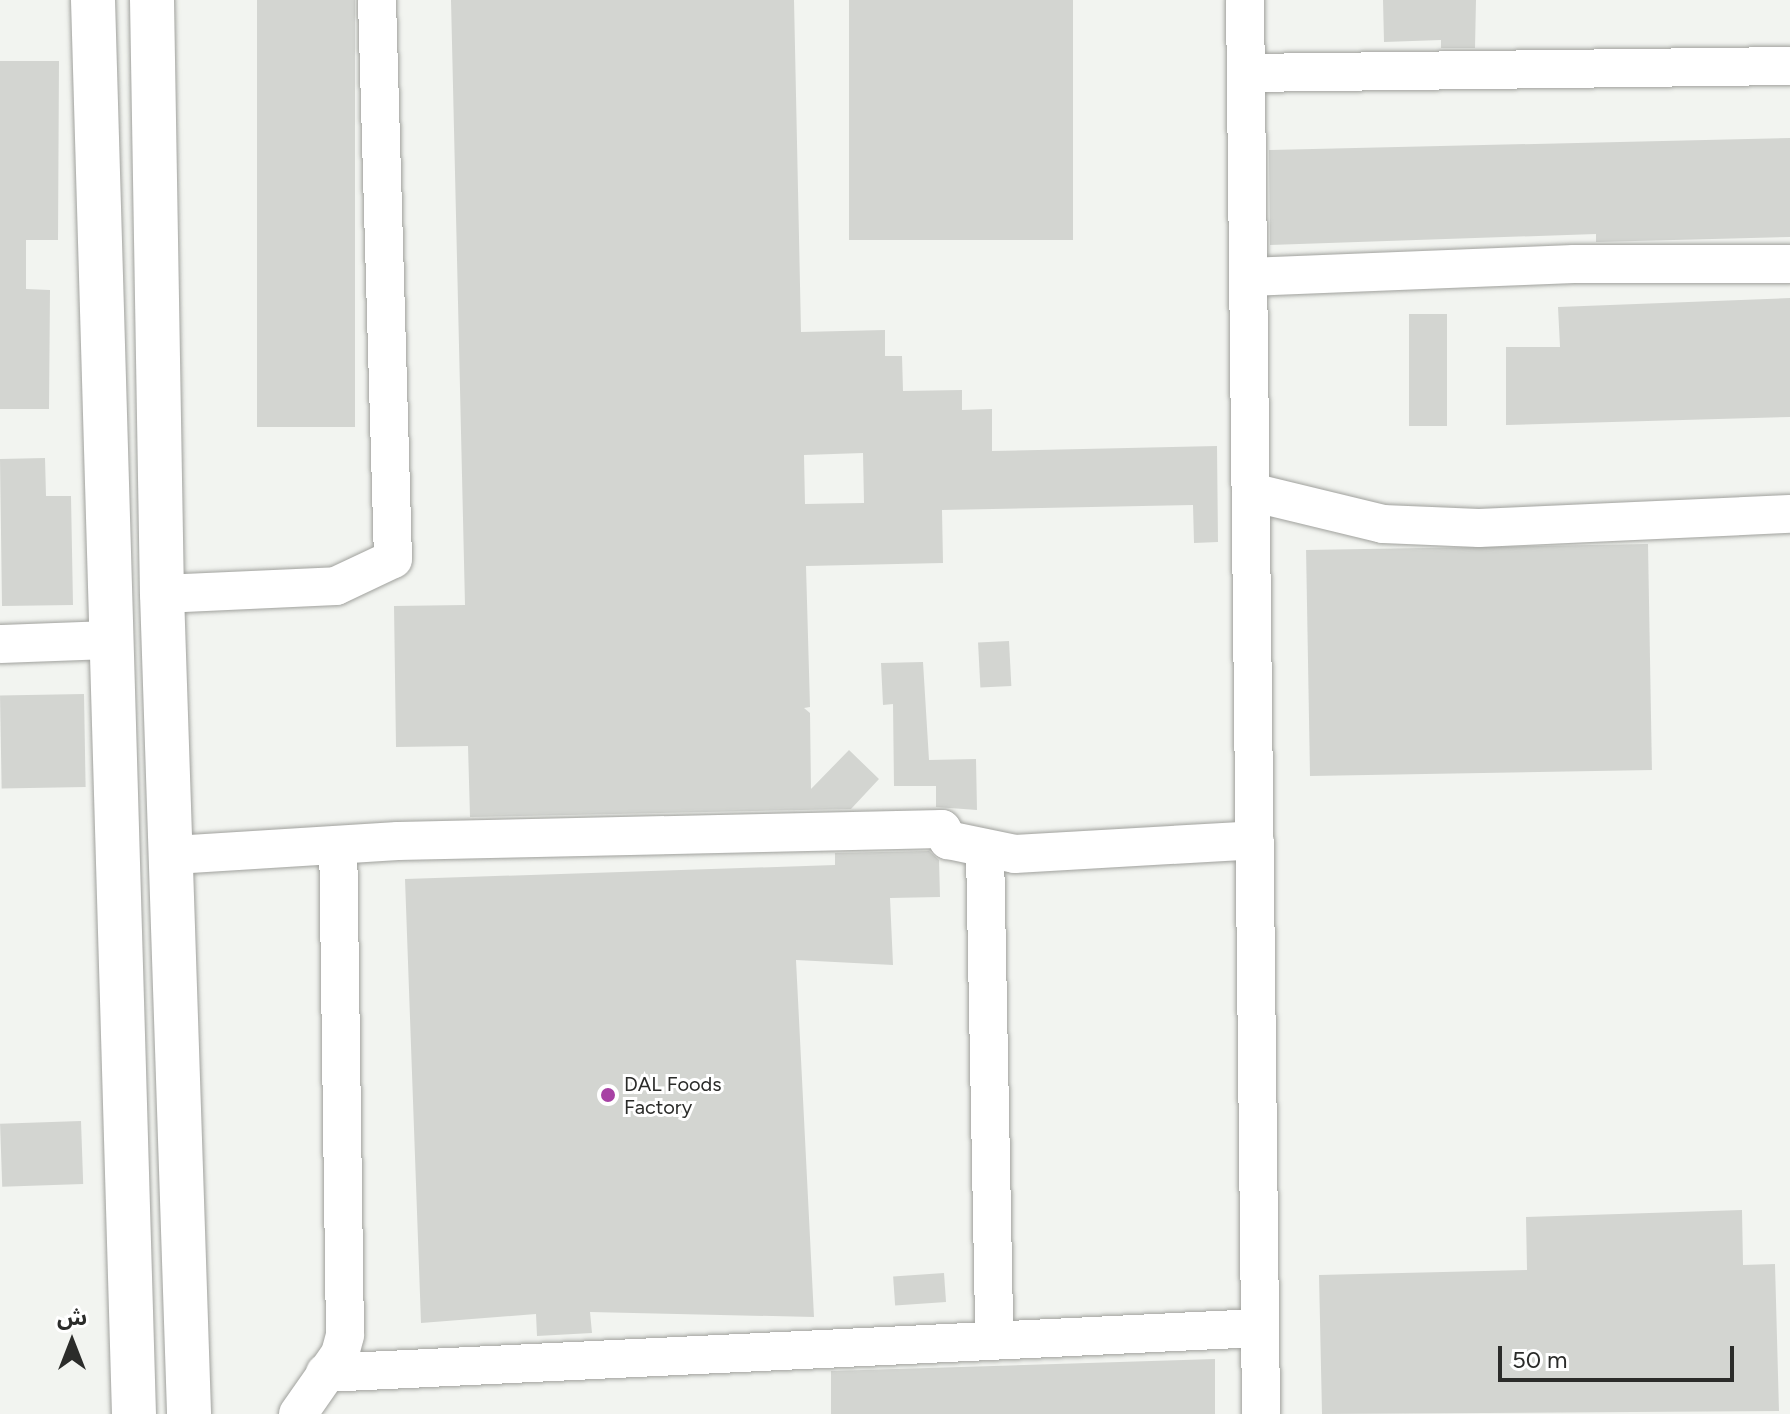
<!DOCTYPE html>
<meta charset="utf-8">
<style>
body{margin:0}
#map{position:relative;width:1790px;height:1414px;overflow:hidden;background:#f2f4f0;font-family:Figtree,"Noto Sans Arabic",sans-serif}
div>[style]{position:absolute}
.building>*{inset:0;background:#d3d5d1;transform-origin:0 0}
.roads{filter:drop-shadow(0 0 2px #a0a19d) drop-shadow(0 0 2px #a0a19d)}
.minor>*{height:38px;margin:-19px;padding:0 19px;transform-origin:19px;border-radius:19px;background:#fff}
.major>*{height:44px;margin:-22px;padding:0 22px;transform-origin:22px;border-radius:22px;background:#fff}
.dots>*{width:22px;height:22px;translate:-50% -50%;box-sizing:border-box;border:4px solid #fff;border-radius:50%}
span{translate:-50% -50%;white-space:nowrap;text-align:center;line-height:1.15;-webkit-text-stroke:6px #fff;paint-order:stroke}
.poi-label{font-size:20px;color:#2b2c2a}
.left{translate:0 -50%;text-align:left}
.north{position:absolute;left:32px;top:1302px;width:80px;height:80px;-webkit-text-stroke:6px #fff;paint-order:stroke;rotate:0deg;font-size:22px;font-weight:700;line-height:32px;text-align:center;color:#2b2c2a}
.north::after{content:'';display:block;margin:auto;width:28px;height:36px;background:#2b2c2a;clip-path:polygon(50% 0,100% 100%,50% 72%,0 100%)}
.scale{position:absolute;left:1498px;top:1346px;width:236px;height:36px;box-sizing:border-box;border:4px solid #2b2c2a;border-top:0;padding-left:10px;font-size:24px;line-height:28px;white-space:nowrap;color:#2b2c2a;-webkit-text-stroke:6px #fff;paint-order:stroke}
</style>
<div id="map">
<div class="building">
<i style="left:257px;top:0;width:98px;height:427px"></i>
<i style="clip-path:polygon(evenodd,451px 0,794px 0,801px 332px,885px 330px,885px 356px,902px 356px,903px 391px,962px 390px,962px 410px,992px 409px,992px 451px,1217px 446px,1218px 542px,1194px 543px,1193px 505px,942px 510px,943px 563px,806px 566px,810px 707px,804px 708px,810px 713px,811px 789px,849px 750px,879px 779px,851px 809px,470px 817px,468px 746px,396px 747px,394px 606px,465px 605px,451px 0,863px 453px,864px 503px,805px 504px,804px 455px,863px 453px)"></i>
<i style="left:849px;top:0;width:224px;height:240px"></i>
<i style="clip-path:polygon(1383px 0,1476px 0,1475px 48px,1441px 48px,1441px 40px,1384px 42px)"></i>
<i style="clip-path:polygon(0 61px,59px 61px,58px 240px,26px 240px,26px 289px,50px 290px,49px 409px,0 409px)"></i>
<i style="clip-path:polygon(1790px 138px,1790px 237px,1596px 242px,1596px 234px,1270px 245px,1269px 150px)"></i>
<i style="clip-path:polygon(1790px 298px,1790px 417px,1506px 425px,1506px 347px,1560px 347px,1558px 307px)"></i>
<i style="left:1409px;top:314px;width:38px;height:112px"></i>
<i style="clip-path:polygon(45px 458px,46px 496px,71px 496px,73px 605px,2px 606px,0 459px)"></i>
<i style="left:1648px;top:544px;width:226px;height:342px;rotate:89deg"></i>
<i style="left:1009px;top:641px;width:45px;height:31px;rotate:87deg"></i>
<i style="clip-path:polygon(923px 662px,929px 760px,976px 759px,977px 810px,936px 807px,936px 786px,894px 786px,893px 704px,883px 705px,881px 663px)"></i>
<i style="left:84px;top:694px;width:93px;height:84px;rotate:89deg"></i>
<i style="clip-path:polygon(929px 851px,939px 860px,940px 897px,890px 898px,893px 965px,796px 960px,814px 1317px,590px 1312px,592px 1333px,537px 1336px,536px 1314px,421px 1323px,405px 879px,835px 865px,835px 853px)"></i>
<i style="left:81px;top:1121px;width:63px;height:81px;rotate:88deg"></i>
<i style="clip-path:polygon(1742px 1210px,1743px 1265px,1775px 1264px,1779px 1411px,1322px 1414px,1319px 1275px,1527px 1270px,1526px 1217px)"></i>
<i style="left:944px;top:1273px;width:29px;height:51px;rotate:86deg"></i>
<i style="clip-path:polygon(1215px 1359px,1215px 1414px,831px 1414px,831px 1371px)"></i>
</div>
<div class="roads">
<div class="minor">
<i style="left:1245px;top:0;width:1414px;rotate:89.35deg"></i>
<i style="left:1246px;top:73px;width:544px;rotate:-0.74deg"></i>
<i style="left:1248px;top:277px;width:326px;rotate:-2.3deg"></i>
<i style="left:1574px;top:264px;width:216px"></i>
<i style="left:1251px;top:492px;width:136px;rotate:13.6deg"></i>
<i style="left:1383px;top:524px;width:96px;rotate:2.4deg"></i>
<i style="left:1479px;top:528px;width:311px;rotate:-2.6deg"></i>
<i style="left:162px;top:594px;width:174px;rotate:-2.6deg"></i>
<i style="left:336px;top:586px;width:63px;rotate:-25.3deg"></i>
<i style="left:393px;top:559px;width:559px;rotate:-91.64deg"></i>
<i style="left:0;top:644px;width:110px;rotate:-2.1deg"></i>
<i style="left:985px;top:851px;width:489px;rotate:88.9deg"></i>
<i style="left:174px;top:855px;width:224px;rotate:-3.6deg"></i>
<i style="left:398px;top:841px;width:544px;rotate:-1.26deg"></i>
<i style="left:942px;top:829px;width:13px;rotate:61deg"></i>
<i style="left:948px;top:840px;width:68px;rotate:11.8deg"></i>
<i style="left:1015px;top:854px;width:240px;rotate:-3.3deg"></i>
<i style="left:325px;top:1373px;width:936px;rotate:-2.76deg"></i>
<i style="left:298px;top:1414px;width:73px;rotate:-55deg"></i>
<i style="left:340px;top:1354px;width:20px;rotate:-75deg"></i>
<i style="left:345px;top:1335px;width:490px;rotate:-90.8deg"></i>
</div>
<div class="major">
<i style="left:93px;top:0;width:1415px;rotate:88.34deg"></i>
<i style="left:152px;top:0;width:594px;rotate:89.04deg"></i>
<i style="left:162px;top:594px;width:820px;rotate:88.11deg"></i>
</div>
</div>
<div class="dots">
<i style="left:608px;top:1095px;background:#a741a4"></i>
</div>
<div class="poi-label">
<span class="left" style="left:624px;top:1096px">DAL Foods<br>Factory</span>
</div>
<div class="north">ش</div>
<div class="scale">50 m</div>
</div>
